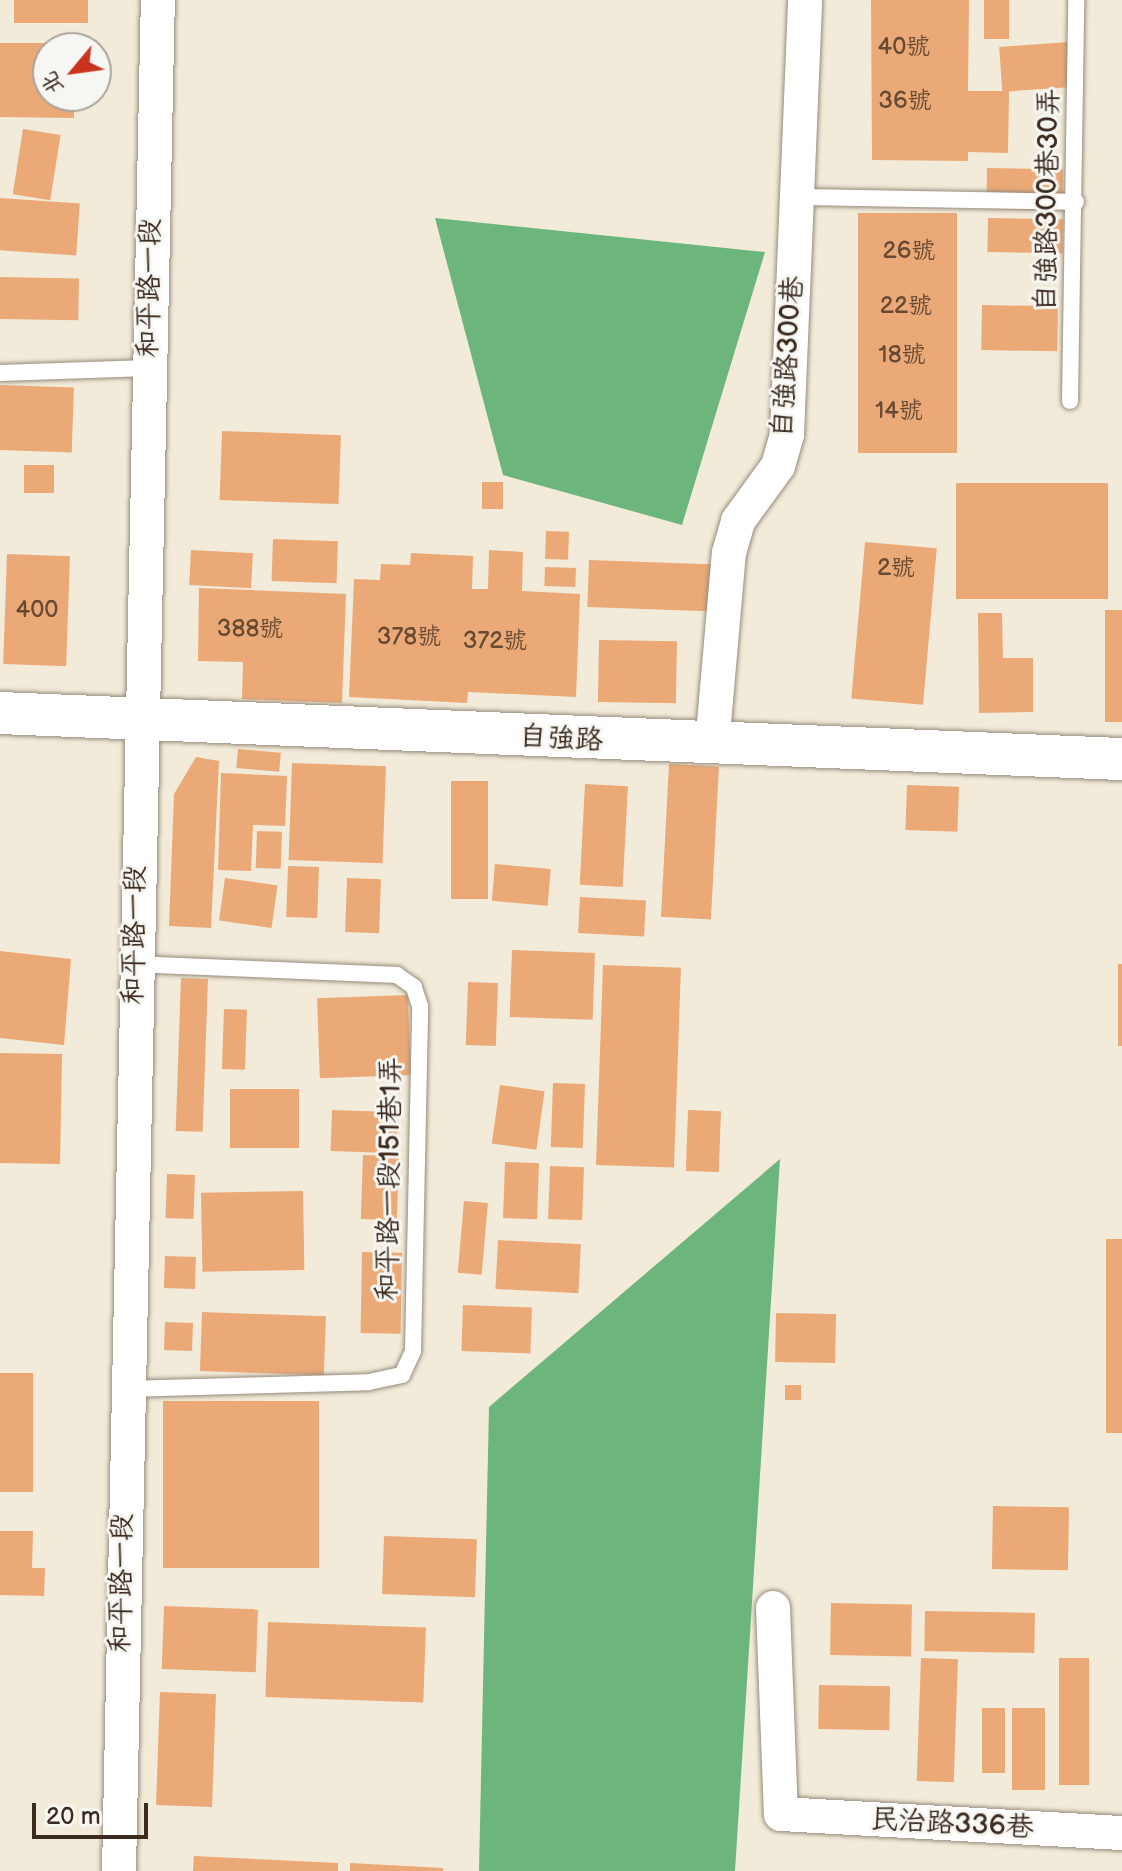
<!DOCTYPE html>
<meta charset="utf-8">
<style>
body{margin:0}
#map{position:relative;width:1122px;height:1871px;overflow:hidden;background:#f2ebd9;font-family:"Balsamiq Sans","LXGW WenKai TC",sans-serif}
div>[style]{position:absolute}
.forest>*{inset:0;background:#6cb67d}
.building>*{inset:0;background:#eba977;transform-origin:0 0}
.roads{filter:drop-shadow(0 0 2px #968a7c) drop-shadow(0 0 2px #968a7c)}
.service>*{height:16px;margin:-8px;padding:0 8px;transform-origin:8px;border-radius:8px;background:#fff}
.minor>*{height:34px;margin:-17px;padding:0 17px;transform-origin:17px;border-radius:17px;background:#fff}
.tertiary>*{height:42px;margin:-21px;padding:0 21px;transform-origin:21px;border-radius:21px;background:#fff}
span{translate:-50% -50%;white-space:nowrap;text-align:center;line-height:1.15;-webkit-text-stroke:6px #f6f6f2;paint-order:stroke}
.number-label{font-size:24px;color:#674a34}
.number-label span{-webkit-text-stroke-width:0}
.street-label{font-size:28px;color:#3b2a1e}
.north{position:absolute;left:32px;top:32px;width:80px;height:80px;box-sizing:border-box;background:#f6f6f2;border:2px solid #aba49d;border-radius:50%;rotate:241deg;font-size:22px;font-weight:700;line-height:32px;text-align:center;color:#3b2a1e}
.north::after{content:'';display:block;margin:auto;width:28px;height:36px;background:#c8321e;clip-path:polygon(50% 0,100% 100%,50% 72%,0 100%)}
.scale{position:absolute;left:32px;top:1803px;width:116px;height:36px;box-sizing:border-box;border:4px solid #3b2a1e;border-top:0;padding-left:10px;font-size:24px;line-height:28px;white-space:nowrap;color:#3b2a1e;-webkit-text-stroke:6px #f6f6f2;paint-order:stroke}
</style>
<div id="map">
<div class="forest">
<i style="clip-path:polygon(435px 218px,765px 252px,682px 525px,503px 475px)"></i>
<i style="clip-path:polygon(780px 1159px,735px 1871px,479px 1871px,489px 1407px)"></i>
</div>
<div class="building">
<i style="left:14px;top:0;width:74px;height:23px"></i>
<i style="clip-path:polygon(871px 0,969px 0,968px 91px,1009px 91px,1008px 153px,968px 152px,968px 161px,872px 160px)"></i>
<i style="left:984px;top:0;width:25px;height:39px"></i>
<i style="left:1069px;top:42px;width:45px;height:70px;rotate:86deg"></i>
<i style="clip-path:polygon(0 43px,74px 43px,48px 48px,48px 96px,74px 96px,74px 118px,0 117px)"></i>
<i style="left:23px;top:129px;width:38px;height:66px;rotate:9deg"></i>
<i style="left:987px;top:168px;width:76px;height:41px;rotate:1deg"></i>
<i style="left:0;top:198px;width:80px;height:52px;rotate:4deg"></i>
<i style="left:957px;top:213px;width:240px;height:99px;rotate:90deg"></i>
<i style="left:988px;top:218px;width:75px;height:34px;rotate:1deg"></i>
<i style="left:0;top:277px;width:79px;height:42px;rotate:1deg"></i>
<i style="left:982px;top:305px;width:76px;height:45px;rotate:1deg"></i>
<i style="left:0;top:385px;width:74px;height:65px;rotate:2deg"></i>
<i style="left:222px;top:431px;width:119px;height:69px;rotate:2deg"></i>
<i style="left:24px;top:465px;width:30px;height:28px"></i>
<i style="left:482px;top:482px;width:21px;height:27px"></i>
<i style="left:956px;top:483px;width:152px;height:116px"></i>
<i style="left:546px;top:531px;width:23px;height:28px;rotate:2deg"></i>
<i style="left:273px;top:539px;width:65px;height:42px;rotate:2deg"></i>
<i style="left:865px;top:542px;width:72px;height:157px;rotate:5deg"></i>
<i style="left:191px;top:550px;width:62px;height:35px;rotate:3deg"></i>
<i style="clip-path:polygon(489px 550px,523px 552px,522px 591px,580px 594px,576px 697px,468px 692px,467px 703px,349px 697px,354px 579px,380px 580px,381px 564px,410px 565px,411px 553px,473px 556px,472px 589px,488px 589px)"></i>
<i style="left:7px;top:554px;width:63px;height:110px;rotate:2deg"></i>
<i style="left:589px;top:560px;width:127px;height:47px;rotate:2deg"></i>
<i style="left:545px;top:567px;width:31px;height:19px;rotate:2deg"></i>
<i style="clip-path:polygon(199px 588px,346px 594px,342px 703px,242px 699px,243px 662px,198px 661px)"></i>
<i style="left:1105px;top:610px;width:17px;height:112px"></i>
<i style="clip-path:polygon(978px 613px,1002px 613px,1003px 658px,1033px 658px,1033px 712px,979px 713px)"></i>
<i style="left:599px;top:640px;width:78px;height:62px;rotate:1deg"></i>
<i style="left:238px;top:749px;width:43px;height:19px;rotate:5deg"></i>
<i style="clip-path:polygon(196px 757px,219px 761px,211px 928px,169px 926px,174px 794px)"></i>
<i style="left:292px;top:763px;width:94px;height:97px;rotate:2deg"></i>
<i style="left:669px;top:764px;width:50px;height:153px;rotate:3deg"></i>
<i style="clip-path:polygon(221px 773px,287px 776px,285px 826px,253px 825px,251px 871px,218px 870px)"></i>
<i style="left:451px;top:781px;width:37px;height:118px"></i>
<i style="left:585px;top:784px;width:43px;height:101px;rotate:3deg"></i>
<i style="left:907px;top:785px;width:52px;height:45px;rotate:2deg"></i>
<i style="left:257px;top:831px;width:25px;height:37px;rotate:2deg"></i>
<i style="left:495px;top:864px;width:56px;height:37px;rotate:5deg"></i>
<i style="left:288px;top:866px;width:31px;height:51px;rotate:2deg"></i>
<i style="left:225px;top:878px;width:53px;height:43px;rotate:8deg"></i>
<i style="left:347px;top:878px;width:34px;height:54px;rotate:2deg"></i>
<i style="left:580px;top:897px;width:66px;height:36px;rotate:3deg"></i>
<i style="left:512px;top:950px;width:83px;height:67px;rotate:2deg"></i>
<i style="clip-path:polygon(0 951px,71px 959px,64px 1045px,0 1038px)"></i>
<i style="left:1118px;top:964px;width:4px;height:82px"></i>
<i style="left:603px;top:965px;width:78px;height:200px;rotate:2deg"></i>
<i style="left:181px;top:978px;width:27px;height:153px;rotate:2deg"></i>
<i style="left:468px;top:982px;width:30px;height:63px;rotate:2deg"></i>
<i style="left:408px;top:995px;width:80px;height:91px;rotate:88deg"></i>
<i style="left:224px;top:1009px;width:23px;height:60px;rotate:2deg"></i>
<i style="left:0;top:1053px;width:62px;height:110px;rotate:1deg"></i>
<i style="left:553px;top:1083px;width:32px;height:64px;rotate:2deg"></i>
<i style="left:500px;top:1085px;width:45px;height:59px;rotate:8deg"></i>
<i style="left:230px;top:1089px;width:69px;height:59px"></i>
<i style="left:332px;top:1110px;width:66px;height:41px;rotate:2deg"></i>
<i style="left:688px;top:1110px;width:33px;height:61px;rotate:2deg"></i>
<i style="left:363px;top:1155px;width:36px;height:64px;rotate:2deg"></i>
<i style="left:505px;top:1162px;width:34px;height:56px;rotate:2deg"></i>
<i style="left:550px;top:1166px;width:34px;height:53px;rotate:2deg"></i>
<i style="left:167px;top:1174px;width:28px;height:44px;rotate:2deg"></i>
<i style="left:303px;top:1191px;width:79px;height:102px;rotate:89deg"></i>
<i style="left:464px;top:1201px;width:24px;height:72px;rotate:5deg"></i>
<i style="left:1106px;top:1239px;width:16px;height:194px"></i>
<i style="left:498px;top:1240px;width:83px;height:49px;rotate:3deg"></i>
<i style="left:362px;top:1252px;width:40px;height:81px;rotate:1deg"></i>
<i style="left:165px;top:1256px;width:31px;height:32px;rotate:2deg"></i>
<i style="left:463px;top:1305px;width:69px;height:46px;rotate:2deg"></i>
<i style="left:202px;top:1312px;width:124px;height:59px;rotate:2deg"></i>
<i style="left:776px;top:1313px;width:60px;height:49px;rotate:1deg"></i>
<i style="left:165px;top:1322px;width:28px;height:28px;rotate:2deg"></i>
<i style="left:0;top:1373px;width:33px;height:119px"></i>
<i style="left:785px;top:1385px;width:16px;height:15px"></i>
<i style="left:163px;top:1401px;width:156px;height:167px"></i>
<i style="left:993px;top:1506px;width:76px;height:63px;rotate:1deg"></i>
<i style="clip-path:polygon(0 1531px,33px 1531px,32px 1568px,45px 1568px,44px 1596px,0 1595px)"></i>
<i style="left:384px;top:1536px;width:93px;height:58px;rotate:2deg"></i>
<i style="left:831px;top:1603px;width:81px;height:52px;rotate:1deg"></i>
<i style="left:164px;top:1606px;width:94px;height:63px;rotate:2deg"></i>
<i style="left:925px;top:1611px;width:110px;height:40px;rotate:1deg"></i>
<i style="left:268px;top:1622px;width:158px;height:75px;rotate:2deg"></i>
<i style="left:921px;top:1658px;width:37px;height:123px;rotate:2deg"></i>
<i style="left:1059px;top:1658px;width:30px;height:127px"></i>
<i style="left:819px;top:1685px;width:71px;height:44px;rotate:1deg"></i>
<i style="left:160px;top:1692px;width:56px;height:113px;rotate:2deg"></i>
<i style="left:982px;top:1708px;width:23px;height:65px"></i>
<i style="left:1012px;top:1708px;width:33px;height:82px"></i>
<i style="clip-path:polygon(194px 1856px,338px 1863px,338px 1871px,193px 1871px)"></i>
<i style="clip-path:polygon(350px 1863px,443px 1868px,443px 1871px,350px 1871px)"></i>
</div>
<div class="roads">
<div class="service">
<i style="left:797px;top:197px;width:279px;rotate:1deg"></i>
<i style="left:0;top:373px;width:148px;rotate:-1.9deg"></i>
<i style="left:1070px;top:401px;width:401px;rotate:-89.1deg"></i>
<i style="left:125px;top:1389px;width:244px;rotate:-1.6deg"></i>
<i style="left:369px;top:1382px;width:34px;rotate:-12deg"></i>
<i style="left:402px;top:1375px;width:26px;rotate:-65deg"></i>
<i style="left:413px;top:1351px;width:345px;rotate:-88.8deg"></i>
<i style="left:420px;top:1006px;width:20px;rotate:-108deg"></i>
<i style="left:414px;top:987px;width:21px;rotate:-145deg"></i>
<i style="left:397px;top:975px;width:263px;rotate:-177.6deg"></i>
</div>
<div class="minor">
<i style="left:712px;top:746px;width:194px;rotate:-85deg"></i>
<i style="left:729px;top:553px;width:33px;rotate:-74deg"></i>
<i style="left:738px;top:521px;width:68px;rotate:-54deg"></i>
<i style="left:778px;top:466px;width:33px;rotate:-74deg"></i>
<i style="left:787px;top:434px;width:434px;rotate:-87.6deg"></i>
<i style="left:773px;top:1608px;width:206px;rotate:87.8deg"></i>
<i style="left:781px;top:1814px;width:342px;rotate:3.2deg"></i>
<i style="left:119px;top:1871px;width:1871px;rotate:-88.81deg"></i>
</div>
<div class="tertiary">
<i style="left:0;top:713px;width:1123px;rotate:2.35deg"></i>
</div>
</div>
<div class="number-label">
<span style="left:904px;top:47px">40號</span>
<span style="left:905px;top:101px">36號</span>
<span style="left:909px;top:251px">26號</span>
<span style="left:906px;top:306px">22號</span>
<span style="left:902px;top:355px">18號</span>
<span style="left:899px;top:411px">14號</span>
<span style="left:896px;top:568px">2號</span>
<span style="left:37px;top:610px">400</span>
<span style="left:250px;top:629px">388號</span>
<span style="left:409px;top:637px">378號</span>
<span style="left:495px;top:641px">372號</span>
</div>
<div class="street-label">
<span style="left:1048px;top:200px;rotate:-89deg">自強路300巷30弄</span>
<span style="left:150px;top:288px;rotate:-89deg">和平路一段</span>
<span style="left:788px;top:357px;rotate:-86deg">自強路300巷</span>
<span style="left:561px;top:739px;rotate:3deg">自強路</span>
<span style="left:135px;top:935px;rotate:-89deg">和平路一段</span>
<span style="left:390px;top:1179px;rotate:-89deg">和平路一段151巷1弄</span>
<span style="left:122px;top:1583px;rotate:-89deg">和平路一段</span>
<span style="left:952px;top:1824px;rotate:3deg">民治路336巷</span>
</div>
<div class="north">北</div>
<div class="scale">20 m</div>
</div>
